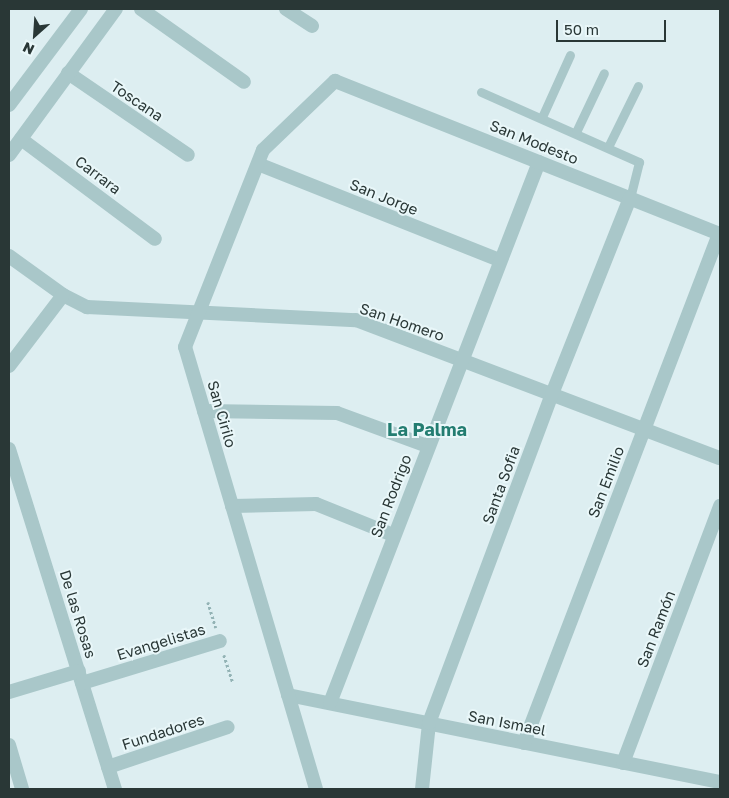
<!DOCTYPE html>
<meta charset="utf-8">
<style>
body{margin:0}
#map{position:relative;width:729px;height:798px;overflow:hidden;background:#ddeef1;font-family:"Golos Text",sans-serif}
div>[style]{position:absolute}
.path>*{height:2.5px;margin-top:-1.25px;transform-origin:0;background:repeating-linear-gradient(90deg,#93b3b5 0 2.5px,transparent 0 5px)}
.service>*{height:9px;margin:-4.5px;padding:0 4.5px;transform-origin:4.5px;border-radius:4.5px;background:#a9c7c9}
.minor>*{height:14px;margin:-7px;padding:0 7px;transform-origin:7px;border-radius:7px;background:#a9c7c9}
.tertiary>*{height:14px;margin:-7px;padding:0 7px;transform-origin:7px;border-radius:7px;background:#a9c7c9}
span{translate:-50% -50%;white-space:nowrap;text-align:center;line-height:1.15;-webkit-text-stroke:4px #e9f7f9;paint-order:stroke}
.street-label{font-size:15px;color:#293736}
.quarter-label{font-size:18px;color:#237d71;font-weight:700}
.frame{position:absolute;inset:0;border:10px solid #293736;pointer-events:none}
.north{position:absolute;left:10px;top:10px;width:50px;height:50px;-webkit-text-stroke:4px #e9f7f9;paint-order:stroke;rotate:206deg;font-size:14px;font-weight:700;line-height:20px;text-align:center;color:#293736}
.north::after{content:'';display:block;margin:auto;width:18px;height:22px;background:#293736;clip-path:polygon(50% 0,100% 100%,50% 72%,0 100%)}
.scale{position:absolute;left:556px;top:20px;width:110px;height:22px;box-sizing:border-box;border:2px solid #293736;border-top:0;padding-left:6px;font-size:15px;line-height:18px;white-space:nowrap;color:#293736;-webkit-text-stroke:4px #e9f7f9;paint-order:stroke}
</style>
<div id="map">
<div class="path">
<i style="left:208px;top:602px;width:27px;rotate:73deg"></i>
<i style="left:224px;top:655px;width:28px;rotate:72deg"></i>
</div>
<div class="service">
<i style="left:481px;top:92px;width:173px;rotate:23.9deg"></i>
<i style="left:639px;top:162px;width:37px;rotate:104deg"></i>
<i style="left:542px;top:117px;width:68px;rotate:-65.7deg"></i>
<i style="left:576px;top:132px;width:65px;rotate:-64.6deg"></i>
<i style="left:608px;top:147px;width:68px;rotate:-63.8deg"></i>
</div>
<div class="minor">
<i style="left:141px;top:9px;width:126px;rotate:35.3deg"></i>
<i style="left:286px;top:9px;width:31px;rotate:33deg"></i>
<i style="left:68px;top:73px;width:145px;rotate:34.3deg"></i>
<i style="left:21px;top:139px;width:167px;rotate:36.7deg"></i>
<i style="left:9px;top:155px;width:181px;rotate:-53.8deg"></i>
<i style="left:258px;top:164px;width:259px;rotate:21.7deg"></i>
<i style="left:9px;top:256px;width:67px;rotate:35.8deg"></i>
<i style="left:63px;top:295px;width:27px;rotate:27deg"></i>
<i style="left:87px;top:307px;width:269px;rotate:2.8deg"></i>
<i style="left:356px;top:320px;width:389px;rotate:20.8deg"></i>
<i style="left:9px;top:366px;width:89px;rotate:-52.7deg"></i>
<i style="left:204px;top:411px;width:133px;rotate:0.9deg"></i>
<i style="left:337px;top:413px;width:96px;rotate:20.1deg"></i>
<i style="left:9px;top:449px;width:356px;rotate:72.7deg"></i>
<i style="left:232px;top:506px;width:84px;rotate:-1.4deg"></i>
<i style="left:316px;top:504px;width:83px;rotate:21.9deg"></i>
<i style="left:82px;top:683px;width:144px;rotate:-16.9deg"></i>
<i style="left:9px;top:692px;width:73px;rotate:-16.7deg"></i>
<i style="left:288px;top:695px;width:441px;rotate:11.4deg"></i>
<i style="left:330px;top:703px;width:580px;rotate:-68.88deg"></i>
<i style="left:524px;top:743px;width:545px;rotate:-69.04deg"></i>
<i style="left:9px;top:745px;width:46px;rotate:73.5deg"></i>
<i style="left:623px;top:763px;width:275px;rotate:-69.3deg"></i>
<i style="left:108px;top:767px;width:126px;rotate:-18.4deg"></i>
<i style="left:316px;top:789px;width:461px;rotate:-106.5deg"></i>
<i style="left:185px;top:347px;width:212px;rotate:-68.4deg"></i>
<i style="left:263px;top:150px;width:100px;rotate:-43.8deg"></i>
<i style="left:335px;top:81px;width:414px;rotate:21.7deg"></i>
<i style="left:422px;top:789px;width:66px;rotate:-83.9deg"></i>
<i style="left:429px;top:723px;width:351px;rotate:-69.5deg"></i>
<i style="left:552px;top:394px;width:211px;rotate:-68.3deg"></i>
</div>
<div class="tertiary">
<i style="left:9px;top:105px;width:120px;rotate:-53.1deg"></i>
</div>
<div class="street-label">
<span style="left:137px;top:101px;rotate:34deg">Toscana</span>
<span style="left:534px;top:142px;rotate:22deg">San Modesto</span>
<span style="left:98px;top:175px;rotate:37deg">Carrara</span>
<span style="left:384px;top:197px;rotate:22deg">San Jorge</span>
<span style="left:402px;top:322px;rotate:19deg">San Homero</span>
<span style="left:222px;top:414px;rotate:74deg">San Cirilo</span>
<span style="left:606px;top:482px;rotate:-69deg">San Emilio</span>
<span style="left:501px;top:485px;rotate:-70deg">Santa Sofia</span>
<span style="left:391px;top:496px;rotate:-69deg">San Rodrigo</span>
<span style="left:78px;top:614px;rotate:73deg">De las Rosas</span>
<span style="left:656px;top:629px;rotate:-69deg">San Ramón</span>
<span style="left:161px;top:642px;rotate:-17deg">Evangelistas</span>
<span style="left:507px;top:723px;rotate:11deg">San Ismael</span>
<span style="left:163px;top:732px;rotate:-18deg">Fundadores</span>
</div>
<div class="quarter-label">
<span style="left:427px;top:429px">La Palma</span>
</div>
<div class="frame"></div>
<div class="north">N</div>
<div class="scale">50 m</div>
</div>
